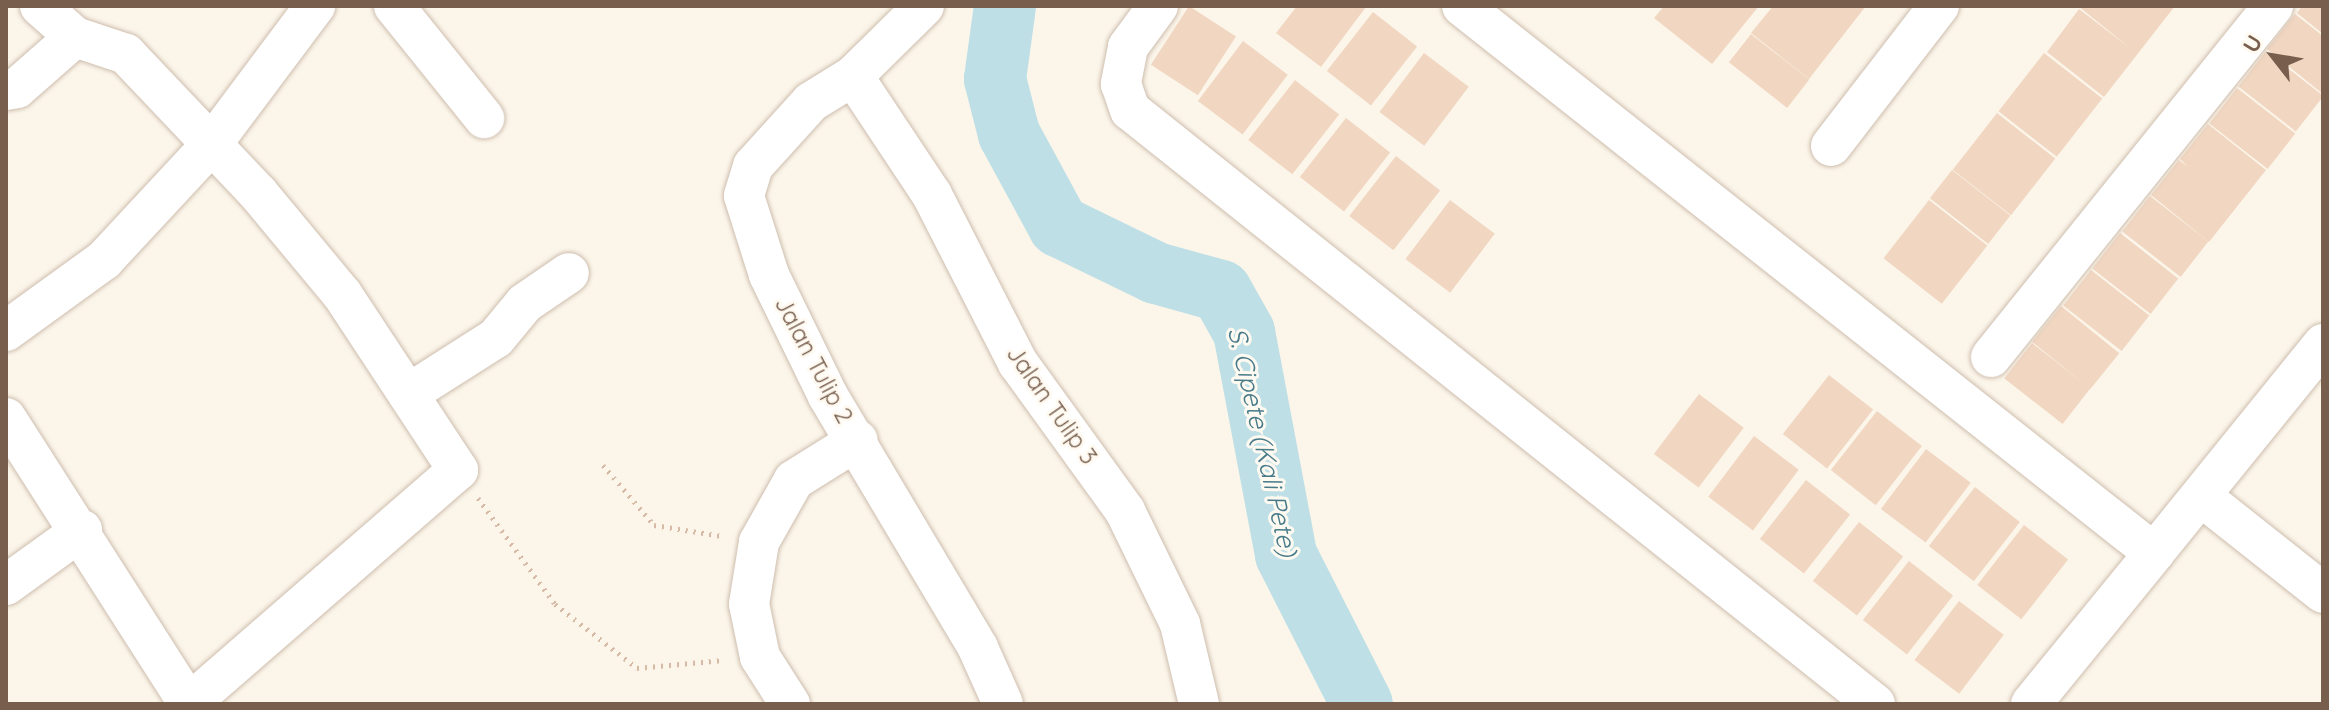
<!DOCTYPE html>
<style>
body{margin:0}
#map{position:relative;width:2329px;height:710px;overflow:hidden;background:#fcf6ea;font-family:Quicksand,sans-serif}
div>[style]{position:absolute}
.river>*{height:62px;margin:-31px;padding:0 31px;transform-origin:31px;border-radius:31px;background:#bedfe6}
.building>*{inset:0;background:#f1d7c2;transform-origin:0 0}
.path>*{height:5px;margin-top:-2.5px;transform-origin:0;background:repeating-linear-gradient(90deg,#d7baa5 0 2px,transparent 0 8px)}
.roads{filter:drop-shadow(0 0 2px #cebeaf) drop-shadow(0 0 2px #cebeaf)}
.minor>*{height:40px;margin:-20px;padding:0 20px;transform-origin:20px;border-radius:20px;background:#fff}
span{translate:-50% -50%;white-space:nowrap;text-align:center;line-height:1.15;-webkit-text-stroke:6px #fffaf1;paint-order:stroke}
.street-label{font-size:24px;color:#775e4d}
.water-label{font-size:26px;color:#477b8a;font-style:italic}
.frame{position:absolute;inset:0;border:8px solid #775e4d;pointer-events:none}
.north{position:absolute;left:2233px;top:16px;width:80px;height:80px;-webkit-text-stroke:6px #fffaf1;paint-order:stroke;rotate:301deg;font-size:22px;font-weight:700;line-height:32px;text-align:center;color:#775e4d}
.north::after{content:'';display:block;margin:auto;width:28px;height:36px;background:#775e4d;clip-path:polygon(50% 0,100% 100%,50% 72%,0 100%)}
</style>
<div id="map">
<div class="river">
<i style="left:1005px;top:6px;width:74px;rotate:97.8deg"></i>
<i style="left:995px;top:79px;width:57px;rotate:75.7deg"></i>
<i style="left:1009px;top:134px;width:105px;rotate:61.5deg"></i>
<i style="left:1059px;top:226px;width:108px;rotate:25.9deg"></i>
<i style="left:1156px;top:273px;width:67px;rotate:15.5deg"></i>
<i style="left:1221px;top:291px;width:47px;rotate:60.7deg"></i>
<i style="left:1244px;top:332px;width:227px;rotate:79.3deg"></i>
<i style="left:1286px;top:555px;width:167px;rotate:63deg"></i>
</div>
<div class="building">
<i style="left:1189px;top:6px;width:56px;height:70px;rotate:33deg"></i>
<i style="clip-path:polygon(1297px 6px,1365px 6px,1366px 7px,1321px 67px,1276px 33px)"></i>
<i style="clip-path:polygon(1664px 6px,1759px 6px,1712px 64px,1654px 18px)"></i>
<i style="clip-path:polygon(1773px 6px,1866px 6px,1809px 79px,1751px 33px)"></i>
<i style="clip-path:polygon(2078px 6px,2175px 6px,2104px 97px,2047px 52px,2079px 9px,2131px 49px)"></i>
<i style="clip-path:polygon(2302px 6px,2323px 6px,2323px 34px,2297px 13px)"></i>
<i style="left:1373px;top:12px;width:56px;height:75px;rotate:38deg"></i>
<i style="clip-path:polygon(2295px 14px,2323px 36px,2323px 94px,2267px 49px)"></i>
<i style="left:1751px;top:34px;width:74px;height:36px;rotate:38deg"></i>
<i style="left:1243px;top:41px;width:56px;height:75px;rotate:37deg"></i>
<i style="left:2266px;top:51px;width:73px;height:45px;rotate:38deg"></i>
<i style="left:1424px;top:53px;width:56px;height:74px;rotate:37deg"></i>
<i style="left:2044px;top:53px;width:74px;height:74px;rotate:38deg"></i>
<i style="left:1295px;top:80px;width:56px;height:76px;rotate:38deg"></i>
<i style="left:2237px;top:88px;width:74px;height:45px;rotate:38deg"></i>
<i style="left:1997px;top:113px;width:74px;height:72px;rotate:38deg"></i>
<i style="left:1346px;top:118px;width:56px;height:75px;rotate:38deg"></i>
<i style="clip-path:polygon(2208px 124px,2266px 170px,2209px 242px,2151px 195px,2179px 160px,2188px 167px,2180px 159px)"></i>
<i style="left:1396px;top:156px;width:56px;height:76px;rotate:38deg"></i>
<i style="left:1952px;top:170px;width:74px;height:36px;rotate:38deg"></i>
<i style="left:2150px;top:196px;width:74px;height:45px;rotate:38deg"></i>
<i style="left:1450px;top:200px;width:56px;height:74px;rotate:37deg"></i>
<i style="left:1929px;top:200px;width:74px;height:74px;rotate:38deg"></i>
<i style="left:2120px;top:233px;width:74px;height:45px;rotate:38deg"></i>
<i style="left:2091px;top:270px;width:74px;height:45px;rotate:38deg"></i>
<i style="left:2061px;top:306px;width:75px;height:46px;rotate:39deg"></i>
<i style="left:2032px;top:343px;width:74px;height:45px;rotate:38deg"></i>
<i style="left:1829px;top:375px;width:56px;height:75px;rotate:38deg"></i>
<i style="left:1699px;top:394px;width:56px;height:75px;rotate:37deg"></i>
<i style="left:1877px;top:411px;width:57px;height:75px;rotate:38deg"></i>
<i style="left:1754px;top:436px;width:56px;height:76px;rotate:37deg"></i>
<i style="left:1926px;top:449px;width:56px;height:75px;rotate:37deg"></i>
<i style="left:1806px;top:480px;width:56px;height:75px;rotate:38deg"></i>
<i style="left:1975px;top:487px;width:57px;height:75px;rotate:38deg"></i>
<i style="left:1859px;top:522px;width:56px;height:75px;rotate:38deg"></i>
<i style="left:2024px;top:525px;width:56px;height:76px;rotate:38deg"></i>
<i style="left:1909px;top:561px;width:56px;height:75px;rotate:38deg"></i>
<i style="left:1959px;top:601px;width:56px;height:74px;rotate:37deg"></i>
</div>
<div class="path">
<i style="left:603px;top:465px;width:79px;rotate:49.6deg"></i>
<i style="left:654px;top:525px;width:69px;rotate:9.2deg"></i>
<i style="left:478px;top:498px;width:131px;rotate:54deg"></i>
<i style="left:555px;top:604px;width:104px;rotate:38deg"></i>
<i style="left:637px;top:668px;width:87px;rotate:-5.3deg"></i>
</div>
<div class="roads">
<div class="minor">
<i style="left:40px;top:6px;width:47px;rotate:41.5deg"></i>
<i style="left:75px;top:37px;width:54px;rotate:18.4deg"></i>
<i style="left:126px;top:54px;width:192px;rotate:46.5deg"></i>
<i style="left:258px;top:193px;width:131px;rotate:50.3deg"></i>
<i style="left:342px;top:294px;width:211px;rotate:56.6deg"></i>
<i style="left:458px;top:470px;width:355px;rotate:139deg"></i>
<i style="left:394px;top:6px;width:144px;rotate:51.2deg"></i>
<i style="left:924px;top:6px;width:100px;rotate:135.4deg"></i>
<i style="left:853px;top:76px;width:49px;rotate:148.2deg"></i>
<i style="left:811px;top:102px;width:86px;rotate:132.2deg"></i>
<i style="left:753px;top:166px;width:31px;rotate:107deg"></i>
<i style="left:744px;top:196px;width:83px;rotate:72.4deg"></i>
<i style="left:769px;top:275px;width:135px;rotate:64deg"></i>
<i style="left:828px;top:396px;width:293px;rotate:59.2deg"></i>
<i style="left:978px;top:648px;width:61px;rotate:65.9deg"></i>
<i style="left:1158px;top:6px;width:51px;rotate:126.2deg"></i>
<i style="left:1128px;top:47px;width:38px;rotate:101deg"></i>
<i style="left:1121px;top:84px;width:28px;rotate:71deg"></i>
<i style="left:1130px;top:110px;width:953px;rotate:38.57deg"></i>
<i style="left:1462px;top:6px;width:882px;rotate:38.33deg"></i>
<i style="left:2154px;top:553px;width:269px;rotate:-51deg"></i>
<i style="left:853px;top:76px;width:143px;rotate:56.4deg"></i>
<i style="left:932px;top:195px;width:189px;rotate:62.9deg"></i>
<i style="left:1018px;top:363px;width:183px;rotate:54.1deg"></i>
<i style="left:1125px;top:511px;width:126px;rotate:64deg"></i>
<i style="left:1180px;top:624px;width:82px;rotate:76.6deg"></i>
<i style="left:6px;top:90px;width:11px;rotate:-10deg"></i>
<i style="left:17px;top:88px;width:77px;rotate:-41.3deg"></i>
<i style="left:1831px;top:146px;width:177px;rotate:-52.4deg"></i>
<i style="left:6px;top:331px;width:121px;rotate:-35.9deg"></i>
<i style="left:104px;top:260px;width:157px;rotate:-47.1deg"></i>
<i style="left:211px;top:145px;width:174px;rotate:-53.2deg"></i>
<i style="left:1991px;top:357px;width:450px;rotate:-51.2deg"></i>
<i style="left:408px;top:394px;width:104px;rotate:-32.5deg"></i>
<i style="left:496px;top:338px;width:45px;rotate:-50.4deg"></i>
<i style="left:525px;top:303px;width:53px;rotate:-34.3deg"></i>
<i style="left:6px;top:418px;width:340px;rotate:57.4deg"></i>
<i style="left:2202px;top:497px;width:154px;rotate:38.4deg"></i>
<i style="left:6px;top:585px;width:94px;rotate:-35.9deg"></i>
<i style="left:790px;top:704px;width:56px;rotate:-122.6deg"></i>
<i style="left:760px;top:657px;width:54px;rotate:-101.7deg"></i>
<i style="left:749px;top:604px;width:63px;rotate:-80.8deg"></i>
<i style="left:759px;top:542px;width:71px;rotate:-60.6deg"></i>
<i style="left:794px;top:480px;width:75px;rotate:-32deg"></i>
<i style="left:2031px;top:704px;width:195px;rotate:-50.8deg"></i>
</div>
</div>
<div class="street-label">
<span style="left:814px;top:360px;rotate:62deg">Jalan Tulip 2</span>
<span style="left:1052px;top:405px;rotate:55deg">Jalan Tulip 3</span>
</div>
<div class="water-label">
<span style="left:1263px;top:442px;rotate:77deg">S. Cipete (Kali Pete)</span>
</div>
<div class="frame"></div>
<div class="north">U</div>
</div>
